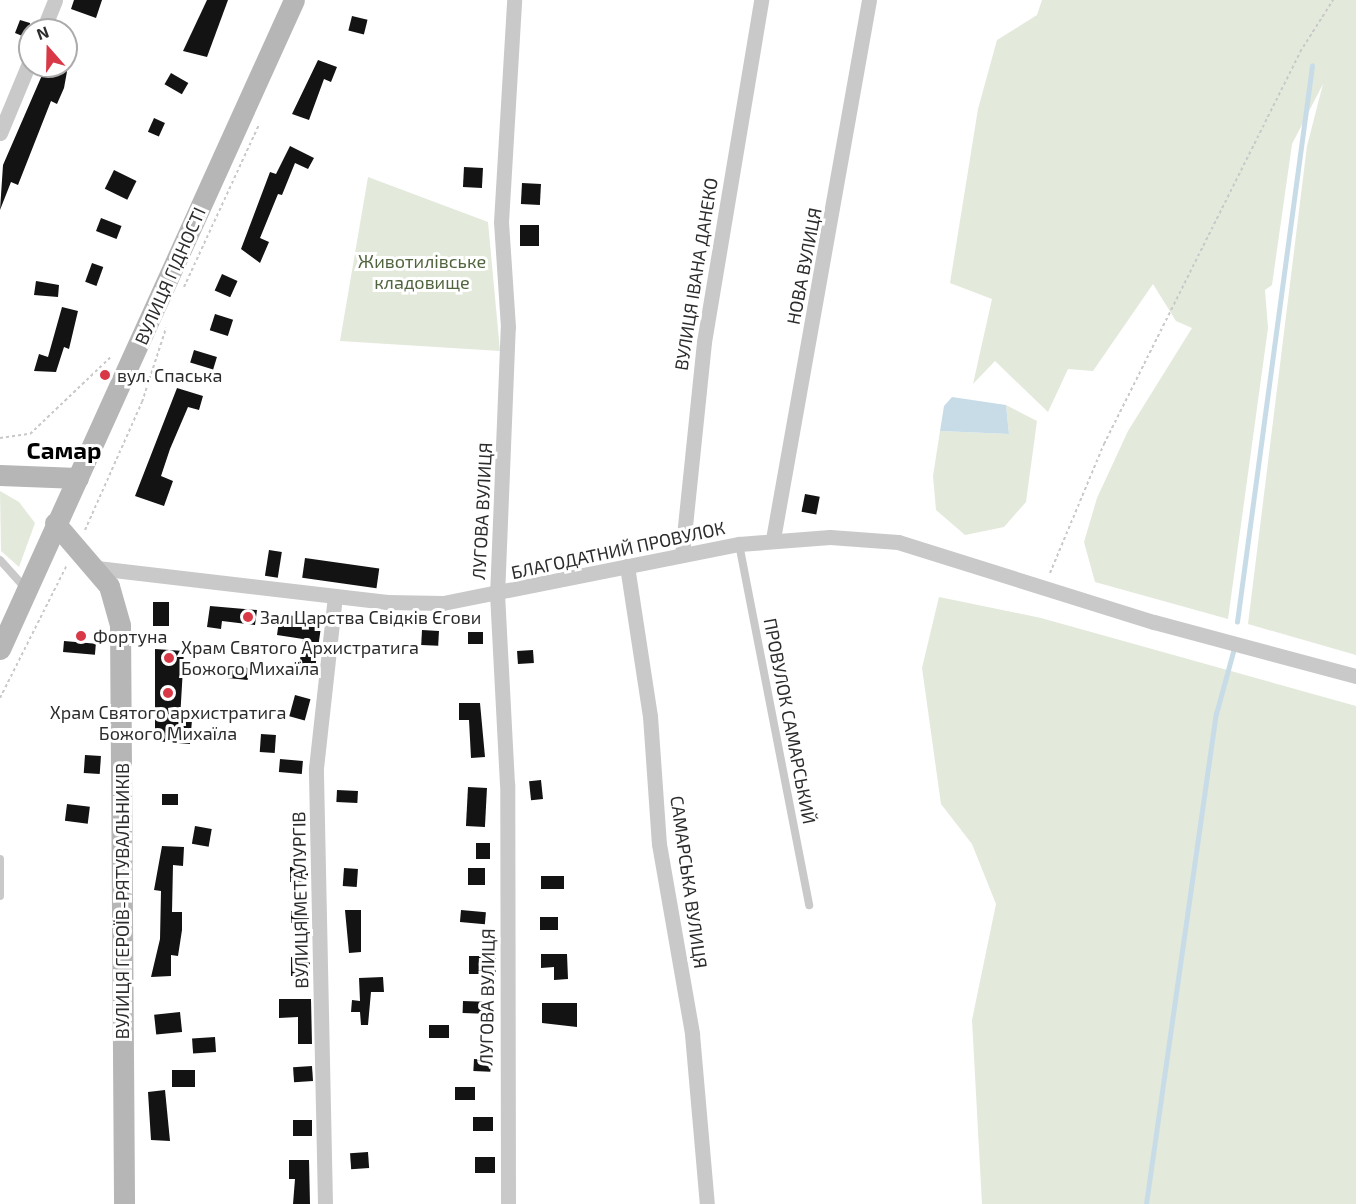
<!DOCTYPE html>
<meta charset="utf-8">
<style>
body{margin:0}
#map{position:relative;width:1356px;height:1204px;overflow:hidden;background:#fff;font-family:"Exo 2",sans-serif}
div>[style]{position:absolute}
.green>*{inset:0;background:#e3e9db}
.water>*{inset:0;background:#c8dce8}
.stream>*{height:4.5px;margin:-2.25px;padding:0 2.25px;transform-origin:2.25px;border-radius:2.25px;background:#c8dce8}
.building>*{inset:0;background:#131313;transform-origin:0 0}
.path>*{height:2px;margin-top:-1px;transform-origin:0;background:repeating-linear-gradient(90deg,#c9c9c9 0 3px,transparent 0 6px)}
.lane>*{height:8px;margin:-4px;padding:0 4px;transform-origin:4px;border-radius:4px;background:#c9c9c9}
.street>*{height:15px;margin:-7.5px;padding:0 7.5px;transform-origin:7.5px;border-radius:7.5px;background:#c9c9c9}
.secondary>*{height:21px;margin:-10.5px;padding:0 10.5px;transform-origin:10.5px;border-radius:10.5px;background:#b6b6b6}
.dots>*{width:16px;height:16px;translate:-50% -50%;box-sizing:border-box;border:3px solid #fff;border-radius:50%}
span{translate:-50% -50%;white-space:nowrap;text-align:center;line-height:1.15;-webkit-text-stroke:6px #fff;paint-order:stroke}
.park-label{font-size:18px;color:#50653d}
.street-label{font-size:18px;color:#2c2c2c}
.poi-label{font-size:18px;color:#2c2c2c}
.left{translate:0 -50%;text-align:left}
.district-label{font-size:24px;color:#000;font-weight:700}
.north{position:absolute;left:18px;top:18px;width:60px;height:60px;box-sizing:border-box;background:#fff;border:2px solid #ababab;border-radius:50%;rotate:340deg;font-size:16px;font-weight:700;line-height:24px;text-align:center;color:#2c2c2c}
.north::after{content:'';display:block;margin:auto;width:21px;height:27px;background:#d93947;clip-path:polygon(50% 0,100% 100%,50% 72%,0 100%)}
</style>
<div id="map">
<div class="green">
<i style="clip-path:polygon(1042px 0,1356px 0,1356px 655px,1248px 624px,1307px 146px,1323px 84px,1292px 144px,1272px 285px,1265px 290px,1268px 328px,1228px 619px,1095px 582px,1084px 542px,1097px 498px,1128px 431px,1192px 328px,1176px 321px,1153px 284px,1093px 371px,1068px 369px,1048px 412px,995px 361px,973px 384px,992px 299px,950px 283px,978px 109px,997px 40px,1037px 15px)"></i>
<i style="clip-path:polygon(368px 177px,488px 222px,500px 351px,340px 341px)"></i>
<i style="clip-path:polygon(1006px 405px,1037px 421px,1026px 502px,1004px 527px,965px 535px,936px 510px,933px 476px,940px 431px,1009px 434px)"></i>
<i style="clip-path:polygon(0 491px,19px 502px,35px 523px,19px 567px,1px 551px)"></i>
<i style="clip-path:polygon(939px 597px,1041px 618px,1356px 706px,1356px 1204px,982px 1204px,972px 1020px,996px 904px,972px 844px,941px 804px,922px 668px)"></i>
</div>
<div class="water">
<i style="clip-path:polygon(952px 397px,1006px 405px,1009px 434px,940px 431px,944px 406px)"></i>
</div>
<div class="stream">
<i style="left:1237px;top:622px;width:561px;rotate:-82.32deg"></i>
<i style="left:1146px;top:1204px;width:495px;rotate:-81.9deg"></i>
<i style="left:1216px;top:714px;width:64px;rotate:-74.7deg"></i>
</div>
<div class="building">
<i style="clip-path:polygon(74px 0,102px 0,96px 18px,71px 9px)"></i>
<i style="clip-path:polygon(207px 0,228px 0,207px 57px,183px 51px)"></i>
<i style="left:352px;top:16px;width:16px;height:15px;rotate:14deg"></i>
<i style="clip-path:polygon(20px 20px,30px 23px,30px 39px,15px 33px)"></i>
<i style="clip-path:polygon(318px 60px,337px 67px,331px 82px,324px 79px,309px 120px,292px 114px)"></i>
<i style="clip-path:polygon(46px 66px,68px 66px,64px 88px,57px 104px,51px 101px,18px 185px,11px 182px,0 210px,3px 165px)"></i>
<i style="left:171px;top:73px;width:20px;height:13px;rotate:30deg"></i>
<i style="left:154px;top:118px;width:12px;height:15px;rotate:24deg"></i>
<i style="clip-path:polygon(290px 146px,314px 158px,308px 169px,295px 163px,282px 195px,278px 194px,260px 238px,269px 242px,260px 263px,241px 249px,270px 172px,276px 174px)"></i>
<i style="left:464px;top:167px;width:19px;height:20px;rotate:3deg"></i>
<i style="left:114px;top:170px;width:25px;height:21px;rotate:26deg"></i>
<i style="left:522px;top:183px;width:19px;height:21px;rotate:3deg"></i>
<i style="left:101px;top:218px;width:22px;height:14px;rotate:21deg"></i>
<i style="left:520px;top:225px;width:19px;height:21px"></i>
<i style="left:92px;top:263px;width:12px;height:20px;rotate:20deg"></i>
<i style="left:222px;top:274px;width:17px;height:18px;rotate:24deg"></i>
<i style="clip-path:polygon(36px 281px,59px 285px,58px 297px,34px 295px)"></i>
<i style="clip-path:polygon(62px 307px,78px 311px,69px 349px,64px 347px,56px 372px,34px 371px,39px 354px,48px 357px)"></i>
<i style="left:215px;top:314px;width:19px;height:17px;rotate:18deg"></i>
<i style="left:194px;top:350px;width:24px;height:13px;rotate:17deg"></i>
<i style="clip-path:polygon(177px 388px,203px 396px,199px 410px,188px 407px,170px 449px,161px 476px,173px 481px,164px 506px,135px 496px)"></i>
<i style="left:805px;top:494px;width:15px;height:18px;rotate:11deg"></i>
<i style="left:269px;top:550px;width:13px;height:26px;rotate:9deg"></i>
<i style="left:305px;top:558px;width:75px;height:20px;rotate:8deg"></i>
<i style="left:153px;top:602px;width:16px;height:24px"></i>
<i style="clip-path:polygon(210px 606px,257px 610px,255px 625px,222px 621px,221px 629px,207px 627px)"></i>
<i style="clip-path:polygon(280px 614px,322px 620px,315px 669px,299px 667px,303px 639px,277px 635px)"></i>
<i style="left:422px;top:630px;width:17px;height:15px;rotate:3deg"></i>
<i style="left:468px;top:632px;width:15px;height:12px"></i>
<i style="left:64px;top:641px;width:32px;height:11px;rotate:5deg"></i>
<i style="clip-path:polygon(155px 649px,184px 651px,180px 719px,192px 720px,190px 744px,155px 741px)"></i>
<i style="left:533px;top:650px;width:13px;height:16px;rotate:86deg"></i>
<i style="left:229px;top:666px;width:20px;height:12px;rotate:6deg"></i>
<i style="left:295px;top:695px;width:16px;height:22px;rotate:15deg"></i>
<i style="clip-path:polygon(459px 703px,480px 703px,485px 757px,471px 758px,469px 720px,459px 720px)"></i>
<i style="left:261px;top:734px;width:15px;height:18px;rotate:4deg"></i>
<i style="left:85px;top:755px;width:16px;height:18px;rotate:4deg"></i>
<i style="left:280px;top:759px;width:23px;height:13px;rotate:5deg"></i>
<i style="left:541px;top:780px;width:19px;height:12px;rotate:84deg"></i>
<i style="left:468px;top:787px;width:19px;height:39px;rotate:3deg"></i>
<i style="left:337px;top:790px;width:21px;height:12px;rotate:3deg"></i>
<i style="left:162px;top:794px;width:16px;height:11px"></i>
<i style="left:67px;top:804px;width:23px;height:17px;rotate:7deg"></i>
<i style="left:195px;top:826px;width:17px;height:18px;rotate:10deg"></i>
<i style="left:476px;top:843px;width:14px;height:16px"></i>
<i style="clip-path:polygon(162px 846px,184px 847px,183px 866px,173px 865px,172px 912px,182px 912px,182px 930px,178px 956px,171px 955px,171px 976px,151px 977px,160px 939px,161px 891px,154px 890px)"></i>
<i style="left:290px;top:867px;width:18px;height:15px"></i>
<i style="left:344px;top:868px;width:14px;height:18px;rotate:4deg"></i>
<i style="left:485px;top:868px;width:17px;height:17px;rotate:90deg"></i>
<i style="left:564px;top:876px;width:13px;height:23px;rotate:90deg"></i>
<i style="clip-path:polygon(345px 910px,361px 910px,361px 952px,349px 953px)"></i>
<i style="left:461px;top:910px;width:25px;height:12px;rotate:5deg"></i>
<i style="left:291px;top:911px;width:18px;height:12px"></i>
<i style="left:540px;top:917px;width:18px;height:13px"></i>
<i style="clip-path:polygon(541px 954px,567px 954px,568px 979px,554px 980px,554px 967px,541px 968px)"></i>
<i style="left:469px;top:956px;width:27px;height:18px"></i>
<i style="left:291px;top:957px;width:19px;height:19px"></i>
<i style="clip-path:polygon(383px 977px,384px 992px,371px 992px,368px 1025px,361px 1025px,360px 1012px,351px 1012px,352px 1000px,360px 1001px,359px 978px)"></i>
<i style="clip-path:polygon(279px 999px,311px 999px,312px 1044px,298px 1044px,298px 1017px,279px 1018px)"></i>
<i style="left:463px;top:1001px;width:29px;height:12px;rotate:2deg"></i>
<i style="clip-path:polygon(542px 1003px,577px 1003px,577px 1027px,542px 1023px)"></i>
<i style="left:180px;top:1012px;width:20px;height:26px;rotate:84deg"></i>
<i style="left:429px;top:1025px;width:20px;height:13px"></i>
<i style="left:215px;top:1037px;width:15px;height:23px;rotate:86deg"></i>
<i style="left:474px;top:1059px;width:17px;height:12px;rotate:3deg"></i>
<i style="left:312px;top:1066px;width:15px;height:19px;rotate:86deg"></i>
<i style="left:172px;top:1070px;width:23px;height:17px"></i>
<i style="left:455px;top:1087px;width:20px;height:13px"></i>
<i style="clip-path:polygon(165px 1090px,170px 1141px,151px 1140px,148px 1092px)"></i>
<i style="left:473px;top:1117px;width:20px;height:14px"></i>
<i style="left:293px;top:1120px;width:19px;height:16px"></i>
<i style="left:368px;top:1152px;width:16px;height:18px;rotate:86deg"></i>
<i style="left:475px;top:1157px;width:20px;height:16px"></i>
<i style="clip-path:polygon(289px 1160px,309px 1160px,310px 1204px,293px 1204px,295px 1179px,289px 1179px)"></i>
</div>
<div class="path">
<i style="left:184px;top:287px;width:179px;rotate:-65.2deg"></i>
<i style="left:0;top:438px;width:30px;rotate:-8deg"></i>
<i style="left:30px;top:434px;width:113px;rotate:-43.6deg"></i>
<i style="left:85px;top:530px;width:140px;rotate:-66deg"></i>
<i style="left:142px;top:402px;width:78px;rotate:-72deg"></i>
<i style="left:1050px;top:573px;width:140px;rotate:-67.3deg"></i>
<i style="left:1104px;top:444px;width:438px;rotate:-63.4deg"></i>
<i style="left:1300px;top:52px;width:62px;rotate:-57.6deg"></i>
<i style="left:0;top:698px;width:149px;rotate:-63.3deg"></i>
</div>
<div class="lane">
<i style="left:739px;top:544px;width:368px;rotate:79deg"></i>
<i style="left:0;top:560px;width:36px;rotate:48deg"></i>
<i style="left:0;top:859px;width:37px;rotate:90deg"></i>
</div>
<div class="street">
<i style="left:43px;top:30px;width:32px;rotate:-68deg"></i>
<i style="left:0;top:133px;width:78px;rotate:-67.4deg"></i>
<i style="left:773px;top:539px;width:547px;rotate:-79.9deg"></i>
<i style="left:682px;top:555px;width:214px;rotate:-84.1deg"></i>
<i style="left:704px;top:342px;width:347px;rotate:-80.5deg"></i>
<i style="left:627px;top:566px;width:152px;rotate:81.3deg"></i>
<i style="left:650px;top:716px;width:128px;rotate:86deg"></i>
<i style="left:659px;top:844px;width:193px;rotate:80.1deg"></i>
<i style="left:692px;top:1034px;width:171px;rotate:85deg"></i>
<i style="left:97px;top:568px;width:292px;rotate:6.7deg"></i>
<i style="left:387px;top:602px;width:56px;rotate:1deg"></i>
<i style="left:443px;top:603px;width:302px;rotate:-11.3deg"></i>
<i style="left:739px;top:544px;width:91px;rotate:-4.4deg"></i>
<i style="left:830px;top:537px;width:68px;rotate:4.2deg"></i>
<i style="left:898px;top:542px;width:268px;rotate:17.4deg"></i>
<i style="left:1154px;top:622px;width:209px;rotate:15deg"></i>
<i style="left:325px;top:1204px;width:436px;rotate:-91.2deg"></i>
<i style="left:316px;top:768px;width:173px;rotate:-83.7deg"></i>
<i style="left:508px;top:1204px;width:420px;rotate:-90.1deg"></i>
<i style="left:507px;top:784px;width:188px;rotate:-93deg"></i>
<i style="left:497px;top:596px;width:269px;rotate:-87.7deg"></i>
<i style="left:508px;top:327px;width:105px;rotate:-93.8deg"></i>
<i style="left:501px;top:222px;width:222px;rotate:-86.6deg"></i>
</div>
<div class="secondary">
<i style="left:0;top:475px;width:78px;rotate:2.2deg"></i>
<i style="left:55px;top:523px;width:83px;rotate:49.4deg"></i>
<i style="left:109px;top:586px;width:41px;rotate:74.2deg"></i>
<i style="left:120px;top:625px;width:579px;rotate:89.6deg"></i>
<i style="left:0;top:649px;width:712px;rotate:-65.63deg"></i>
</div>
<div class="dots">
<i style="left:105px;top:375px;background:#d93947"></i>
<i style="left:248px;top:617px;background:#d93947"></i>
<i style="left:81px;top:636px;background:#d93947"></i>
<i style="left:169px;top:658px;background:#d93947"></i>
<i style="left:168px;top:693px;background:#d93947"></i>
</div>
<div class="park-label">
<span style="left:422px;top:272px">Животилівське<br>кладовище</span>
</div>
<div class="street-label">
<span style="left:804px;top:266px;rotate:-79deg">НОВА ВУЛИЦЯ</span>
<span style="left:696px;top:274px;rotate:-81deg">ВУЛИЦЯ ІВАНА ДАНЕКО</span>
<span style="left:170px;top:276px;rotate:-66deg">ВУЛИЦЯ ГІДНОСТІ</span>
<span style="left:482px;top:511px;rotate:-87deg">ЛУГОВА ВУЛИЦЯ</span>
<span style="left:618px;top:550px;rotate:-12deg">БЛАГОДАТНИЙ ПРОВУЛОК</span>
<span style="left:790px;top:721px;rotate:79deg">ПРОВУЛОК САМАРСЬКИЙ</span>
<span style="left:689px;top:882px;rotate:82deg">САМАРСЬКА ВУЛИЦЯ</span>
<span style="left:300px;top:900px;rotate:-91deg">ВУЛИЦЯ МЕТАЛУРГІВ</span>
<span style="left:122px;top:901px;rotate:-90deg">ВУЛИЦЯ ГЕРОЇВ-РЯТУВАЛЬНИКІВ</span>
<span style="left:487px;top:997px;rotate:-89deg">ЛУГОВА ВУЛИЦЯ</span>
</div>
<div class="poi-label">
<span class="left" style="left:117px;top:375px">вул. Спаська</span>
<span class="left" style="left:260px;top:617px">Зал Царства Свідків Єгови</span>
<span class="left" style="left:93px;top:636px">Фортуна</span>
<span class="left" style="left:181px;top:658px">Храм Святого Архистратига<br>Божого Михаїла</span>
<span style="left:168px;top:723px">Храм Святого архистратига<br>Божого Михаїла</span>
</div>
<div class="district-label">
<span style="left:64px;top:450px">Самар</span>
</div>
<div class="north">N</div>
</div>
